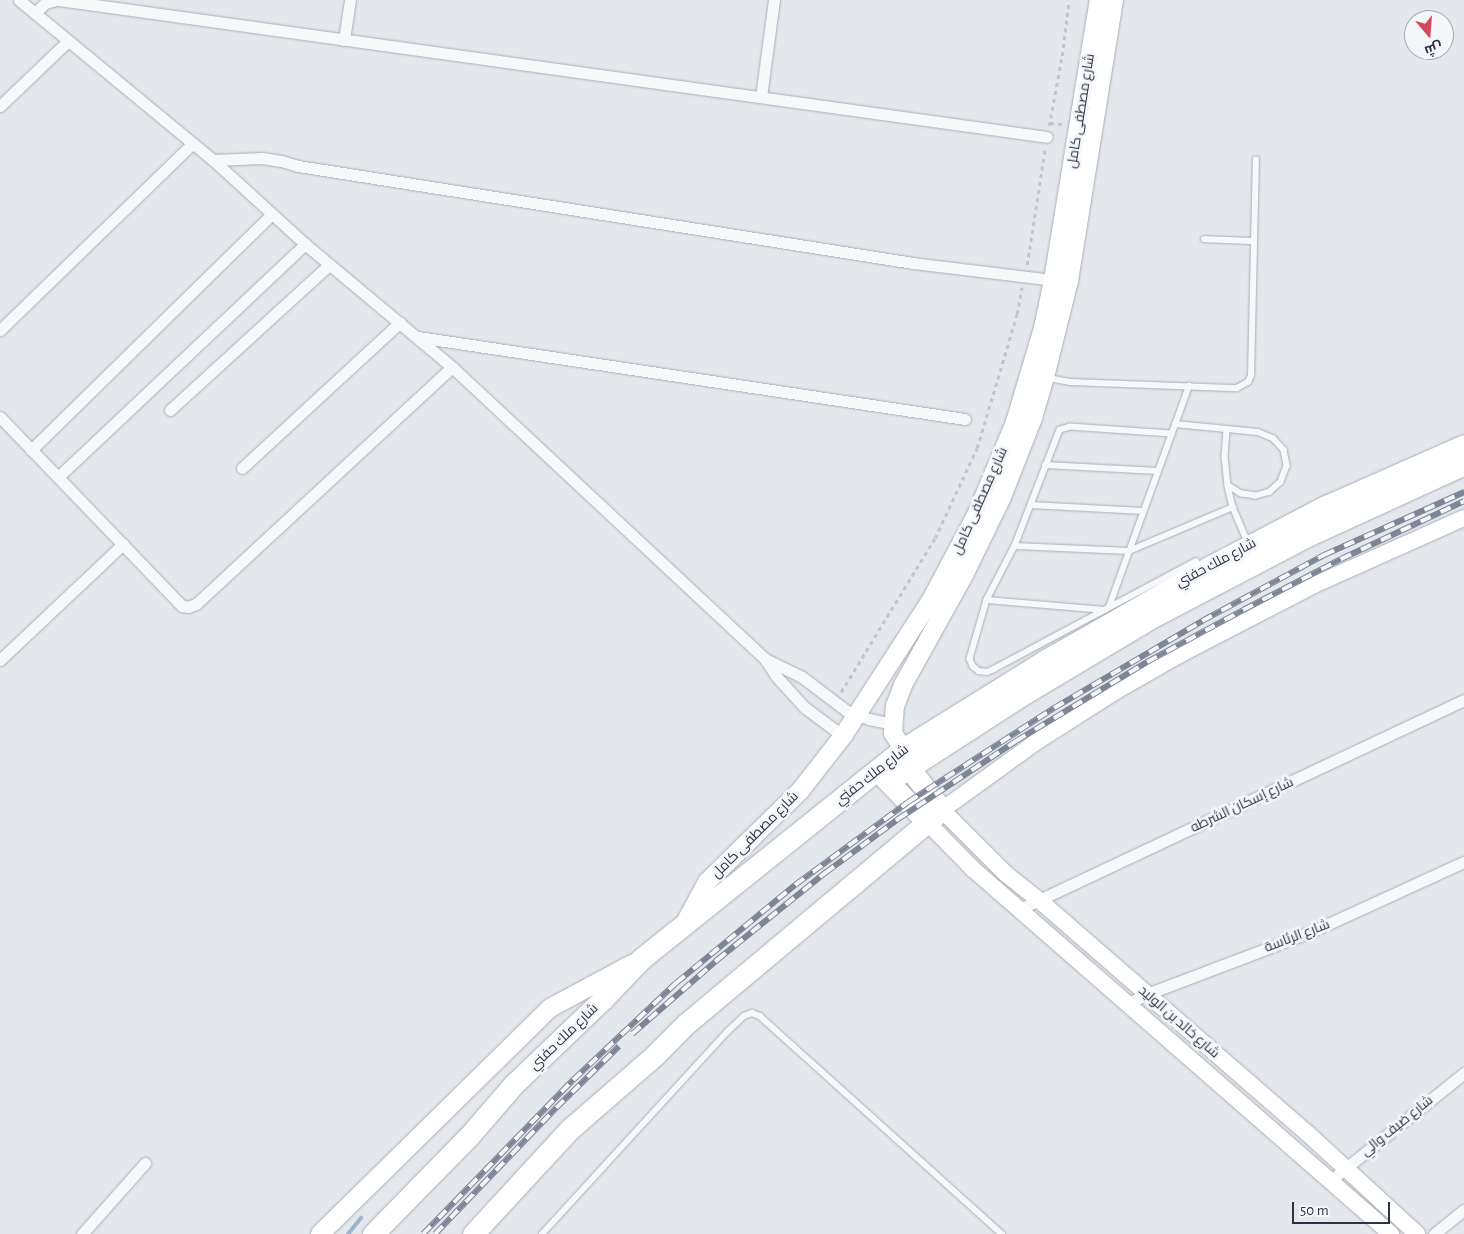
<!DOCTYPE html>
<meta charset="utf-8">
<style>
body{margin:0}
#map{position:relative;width:1464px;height:1234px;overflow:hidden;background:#e4e7ec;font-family:"Alegreya Sans",Cairo,sans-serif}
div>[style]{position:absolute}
.stream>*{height:4px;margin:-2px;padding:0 2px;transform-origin:2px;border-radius:2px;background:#9fb4cc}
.path>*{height:2.5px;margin-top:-1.25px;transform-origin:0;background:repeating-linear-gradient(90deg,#c2c5cb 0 4px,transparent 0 8px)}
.roads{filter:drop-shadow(0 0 1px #a9aeb7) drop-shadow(0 0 1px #a9aeb7)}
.lane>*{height:5.5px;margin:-2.75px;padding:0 2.75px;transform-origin:2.75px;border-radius:2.75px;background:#f7f8fa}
.street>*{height:11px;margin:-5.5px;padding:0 5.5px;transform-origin:5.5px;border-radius:5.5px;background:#f7f8fa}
.secondary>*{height:16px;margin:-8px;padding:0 8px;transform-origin:8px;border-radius:8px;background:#fff}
.primary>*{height:18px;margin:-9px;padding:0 9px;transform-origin:9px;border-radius:9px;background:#fff}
.highway>*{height:21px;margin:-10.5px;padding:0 10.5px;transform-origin:10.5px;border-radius:10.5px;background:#fff}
.rail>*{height:5.5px;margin-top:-2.75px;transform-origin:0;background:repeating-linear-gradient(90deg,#f4f6f9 0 11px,#7d8696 0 22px);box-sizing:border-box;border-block:1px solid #7d8696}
span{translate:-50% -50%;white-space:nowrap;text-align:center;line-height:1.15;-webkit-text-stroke:5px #f4f6f9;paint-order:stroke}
.street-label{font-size:14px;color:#2b3445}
.north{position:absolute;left:1404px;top:10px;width:50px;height:50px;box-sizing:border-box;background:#f4f6f9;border:1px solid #a4a8b1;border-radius:50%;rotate:162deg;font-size:14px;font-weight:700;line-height:20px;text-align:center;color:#2b3445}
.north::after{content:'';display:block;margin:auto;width:18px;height:22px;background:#d1495b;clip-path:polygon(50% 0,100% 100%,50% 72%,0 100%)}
.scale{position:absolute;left:1292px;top:1202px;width:98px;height:22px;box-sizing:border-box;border:2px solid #2b3445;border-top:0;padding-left:6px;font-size:15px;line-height:18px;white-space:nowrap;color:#2b3445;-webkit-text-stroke:4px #f4f6f9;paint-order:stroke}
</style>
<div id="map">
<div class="stream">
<i style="left:348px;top:1234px;width:21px;rotate:-51deg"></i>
</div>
<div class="path">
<i style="left:1050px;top:123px;width:13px;rotate:4deg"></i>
<i style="left:1049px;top:126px;width:71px;rotate:-79.5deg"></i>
<i style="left:1062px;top:56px;width:56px;rotate:-82.9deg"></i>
<i style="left:1027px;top:265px;width:117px;rotate:-81.2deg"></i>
<i style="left:841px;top:692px;width:180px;rotate:-58.6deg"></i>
<i style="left:935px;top:538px;width:99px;rotate:-65deg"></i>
<i style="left:977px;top:448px;width:140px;rotate:-73.4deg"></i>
<i style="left:1017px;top:314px;width:27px;rotate:-80deg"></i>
</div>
<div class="roads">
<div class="lane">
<i style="left:1204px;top:239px;width:50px;rotate:2.3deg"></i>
<i style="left:1048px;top:378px;width:22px;rotate:10deg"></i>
<i style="left:1070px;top:382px;width:167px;rotate:2.1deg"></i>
<i style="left:1237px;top:388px;width:13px;rotate:-29deg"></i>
<i style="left:1248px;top:382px;width:7px;rotate:-63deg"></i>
<i style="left:1251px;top:376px;width:216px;rotate:-88.7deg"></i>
<i style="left:1175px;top:424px;width:83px;rotate:5.5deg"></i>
<i style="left:1258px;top:432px;width:16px;rotate:22deg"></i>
<i style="left:1273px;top:438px;width:16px;rotate:47deg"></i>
<i style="left:1284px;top:450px;width:16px;rotate:79deg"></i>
<i style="left:1287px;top:466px;width:17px;rotate:111deg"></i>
<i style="left:1281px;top:482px;width:15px;rotate:138deg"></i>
<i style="left:1270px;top:492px;width:15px;rotate:164deg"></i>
<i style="left:1256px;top:496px;width:15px;rotate:-172deg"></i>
<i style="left:1241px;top:494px;width:15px;rotate:-148deg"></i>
<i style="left:1227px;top:429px;width:28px;rotate:94deg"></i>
<i style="left:1225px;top:457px;width:29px;rotate:84deg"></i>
<i style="left:1228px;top:486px;width:22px;rotate:77deg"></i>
<i style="left:1233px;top:507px;width:39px;rotate:67deg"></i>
<i style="left:1171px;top:434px;width:101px;rotate:-176deg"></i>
<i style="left:1070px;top:427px;width:10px;rotate:163deg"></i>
<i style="left:1060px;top:430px;width:124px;rotate:111.2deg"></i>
<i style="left:1015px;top:546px;width:61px;rotate:117.4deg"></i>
<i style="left:987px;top:600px;width:61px;rotate:106.1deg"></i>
<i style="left:970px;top:659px;width:8px;rotate:67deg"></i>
<i style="left:973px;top:666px;width:8px;rotate:40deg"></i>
<i style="left:979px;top:671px;width:8px;rotate:7deg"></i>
<i style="left:987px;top:672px;width:8px;rotate:-23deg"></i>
<i style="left:994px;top:669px;width:229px;rotate:-28.1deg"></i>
<i style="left:1045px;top:465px;width:113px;rotate:3deg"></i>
<i style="left:1031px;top:505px;width:112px;rotate:3.1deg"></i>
<i style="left:1015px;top:546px;width:114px;rotate:2.5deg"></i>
<i style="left:1129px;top:551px;width:113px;rotate:-22.9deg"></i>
<i style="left:987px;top:600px;width:118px;rotate:4.8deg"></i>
<i style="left:1109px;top:607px;width:235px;rotate:-70.1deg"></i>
<i style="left:542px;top:1234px;width:274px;rotate:-47.5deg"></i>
<i style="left:727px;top:1032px;width:23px;rotate:-43deg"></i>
<i style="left:744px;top:1016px;width:9px;rotate:-21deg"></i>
<i style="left:752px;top:1013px;width:9px;rotate:21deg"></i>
<i style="left:760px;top:1016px;width:326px;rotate:42deg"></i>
</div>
<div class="street">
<i style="left:19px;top:0;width:251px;rotate:39.5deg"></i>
<i style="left:213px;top:160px;width:125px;rotate:42.4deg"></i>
<i style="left:305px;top:244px;width:192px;rotate:39.9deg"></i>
<i style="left:452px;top:367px;width:428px;rotate:43deg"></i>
<i style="left:765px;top:659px;width:20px;rotate:57deg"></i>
<i style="left:776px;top:676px;width:42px;rotate:47.9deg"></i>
<i style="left:804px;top:707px;width:49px;rotate:36.6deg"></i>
<i style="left:59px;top:0;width:997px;rotate:7.89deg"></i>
<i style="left:35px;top:13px;width:14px;rotate:-45deg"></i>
<i style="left:45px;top:3px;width:11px;rotate:-15deg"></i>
<i style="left:344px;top:40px;width:40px;rotate:-81.5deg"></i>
<i style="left:761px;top:97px;width:98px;rotate:-82.4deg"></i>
<i style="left:0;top:106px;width:94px;rotate:-43.7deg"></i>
<i style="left:213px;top:160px;width:49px;rotate:-2.3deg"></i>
<i style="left:262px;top:158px;width:19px;rotate:9deg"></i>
<i style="left:281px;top:161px;width:18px;rotate:16deg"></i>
<i style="left:298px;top:166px;width:623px;rotate:8.96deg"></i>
<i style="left:913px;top:263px;width:141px;rotate:6.9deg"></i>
<i style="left:0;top:330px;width:267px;rotate:-44.1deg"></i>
<i style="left:418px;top:337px;width:553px;rotate:8.53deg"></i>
<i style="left:170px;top:410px;width:215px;rotate:-42.4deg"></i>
<i style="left:0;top:417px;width:257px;rotate:46.1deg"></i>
<i style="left:178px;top:602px;width:6px;rotate:45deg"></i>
<i style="left:182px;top:606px;width:6px;rotate:9deg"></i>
<i style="left:188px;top:607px;width:9px;rotate:-21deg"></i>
<i style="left:196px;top:604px;width:349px;rotate:-42.8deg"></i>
<i style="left:31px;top:450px;width:336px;rotate:-44.4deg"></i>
<i style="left:242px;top:468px;width:215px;rotate:-42.7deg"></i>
<i style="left:58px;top:477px;width:340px;rotate:-43.3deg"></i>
<i style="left:765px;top:659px;width:41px;rotate:25.9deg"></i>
<i style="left:802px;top:677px;width:56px;rotate:37.1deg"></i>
<i style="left:847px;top:711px;width:23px;rotate:20deg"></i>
<i style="left:869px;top:719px;width:24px;rotate:12deg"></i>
<i style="left:0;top:660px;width:169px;rotate:-43.3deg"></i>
<i style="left:1020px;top:909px;width:491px;rotate:-25.2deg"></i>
<i style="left:1127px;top:1004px;width:22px;rotate:-27deg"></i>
<i style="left:1147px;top:994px;width:178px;rotate:-20.8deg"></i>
<i style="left:1313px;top:931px;width:166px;rotate:-24.6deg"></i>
<i style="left:1331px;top:1180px;width:171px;rotate:-38.8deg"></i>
<i style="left:82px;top:1234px;width:95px;rotate:-48.4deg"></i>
<i style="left:1434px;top:1234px;width:38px;rotate:-39deg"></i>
</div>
<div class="secondary">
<i style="left:927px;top:822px;width:66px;rotate:45.6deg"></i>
<i style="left:973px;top:869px;width:555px;rotate:41.13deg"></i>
<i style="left:1417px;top:1234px;width:149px;rotate:-137.4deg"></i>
<i style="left:1307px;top:1133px;width:354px;rotate:-139deg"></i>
<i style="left:1040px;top:901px;width:43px;rotate:-141.5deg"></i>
<i style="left:1006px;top:874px;width:91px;rotate:-135deg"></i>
<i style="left:942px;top:810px;width:116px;rotate:-35.9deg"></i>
<i style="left:1036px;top:742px;width:95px;rotate:-32.5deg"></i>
<i style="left:1116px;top:691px;width:73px;rotate:-29.7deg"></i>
<i style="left:1179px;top:655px;width:152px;rotate:-27.4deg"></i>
<i style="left:1314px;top:585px;width:164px;rotate:-24.1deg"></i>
</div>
<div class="primary">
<i style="left:903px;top:749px;width:19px;rotate:-122deg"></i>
<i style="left:893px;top:733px;width:27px;rotate:-86deg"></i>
<i style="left:895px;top:706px;width:22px;rotate:-69deg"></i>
<i style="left:903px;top:685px;width:128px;rotate:-61deg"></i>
<i style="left:965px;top:573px;width:85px;rotate:-64deg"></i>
<i style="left:1002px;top:497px;width:85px;rotate:-68.6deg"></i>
<i style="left:1033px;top:418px;width:43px;rotate:-73.7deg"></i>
<i style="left:1045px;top:377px;width:99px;rotate:-76deg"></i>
<i style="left:1069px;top:281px;width:285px;rotate:-80.9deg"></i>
<i style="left:687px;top:919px;width:42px;rotate:-61.6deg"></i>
<i style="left:707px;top:882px;width:130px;rotate:-44.4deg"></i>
<i style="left:800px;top:791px;width:70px;rotate:-52deg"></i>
<i style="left:843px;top:736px;width:162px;rotate:-57.1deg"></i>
<i style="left:931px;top:600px;width:98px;rotate:-62.1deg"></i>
<i style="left:977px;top:513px;width:99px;rotate:-67.3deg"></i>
<i style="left:1015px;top:422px;width:98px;rotate:-73.4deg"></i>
<i style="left:1043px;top:328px;width:49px;rotate:-78.2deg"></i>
<i style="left:1053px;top:280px;width:284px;rotate:-80.7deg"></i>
<i style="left:320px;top:1234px;width:322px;rotate:-44.5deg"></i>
<i style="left:550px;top:1008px;width:93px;rotate:-28.2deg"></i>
</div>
<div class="highway">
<i style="left:879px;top:772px;width:69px;rotate:46.2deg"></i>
<i style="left:889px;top:781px;width:162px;rotate:-32.9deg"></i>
<i style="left:1025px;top:693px;width:152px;rotate:-30.8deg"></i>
<i style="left:1156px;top:615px;width:170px;rotate:-27.6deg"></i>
<i style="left:1307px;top:536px;width:173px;rotate:-24.6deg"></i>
<i style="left:373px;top:1234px;width:137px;rotate:-45.6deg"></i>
<i style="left:469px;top:1136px;width:67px;rotate:-49.2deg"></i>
<i style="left:513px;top:1085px;width:123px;rotate:-43.7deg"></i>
<i style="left:602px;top:1000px;width:57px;rotate:-46.4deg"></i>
<i style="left:641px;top:959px;width:336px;rotate:-38.7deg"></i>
<i style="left:903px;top:749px;width:168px;rotate:-31.9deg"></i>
<i style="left:1046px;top:660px;width:190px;rotate:-29.7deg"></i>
<i style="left:1211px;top:566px;width:130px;rotate:-27.6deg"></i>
<i style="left:1326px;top:506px;width:151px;rotate:-23.8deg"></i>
<i style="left:473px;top:1234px;width:143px;rotate:-47.3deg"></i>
<i style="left:570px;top:1129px;width:113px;rotate:-41deg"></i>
<i style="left:655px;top:1055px;width:45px;rotate:-45deg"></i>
<i style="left:687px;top:1023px;width:332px;rotate:-39.9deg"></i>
<i style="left:942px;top:810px;width:53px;rotate:-128.2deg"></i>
<i style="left:909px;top:768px;width:20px;rotate:-108deg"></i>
</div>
</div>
<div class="rail">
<i style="left:632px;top:1034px;width:113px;rotate:-41deg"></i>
<i style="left:717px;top:960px;width:139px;rotate:-38.9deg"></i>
<i style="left:825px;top:873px;width:91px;rotate:-36.5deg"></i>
<i style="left:898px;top:819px;width:141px;rotate:-33.5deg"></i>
<i style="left:1016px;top:741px;width:153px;rotate:-31.1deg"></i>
<i style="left:1147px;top:662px;width:109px;rotate:-28.4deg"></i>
<i style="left:1243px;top:610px;width:110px;rotate:-27.5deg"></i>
<i style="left:1341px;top:559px;width:136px;rotate:-25.2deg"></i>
<i style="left:423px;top:1234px;width:215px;rotate:-45.8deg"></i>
<i style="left:573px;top:1080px;width:141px;rotate:-43.3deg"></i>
<i style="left:676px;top:983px;width:154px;rotate:-39.5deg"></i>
<i style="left:795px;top:885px;width:140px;rotate:-36.3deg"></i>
<i style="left:908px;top:802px;width:174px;rotate:-32.8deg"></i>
<i style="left:1054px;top:708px;width:172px;rotate:-30.4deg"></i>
<i style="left:1202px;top:621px;width:139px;rotate:-28.4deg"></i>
<i style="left:1324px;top:555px;width:154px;rotate:-24.2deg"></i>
<i style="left:435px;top:1234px;width:175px;rotate:-46.2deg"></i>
<i style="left:556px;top:1108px;width:88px;rotate:-44.5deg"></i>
</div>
<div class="street-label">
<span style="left:1081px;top:111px;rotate:-81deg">شارع مصطفى كامل</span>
<span style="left:980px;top:501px;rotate:-66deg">شارع مصطفى كامل</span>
<span style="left:1216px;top:563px;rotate:-28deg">شارع ملك حفني</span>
<span style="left:872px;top:775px;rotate:-38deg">شارع ملك حفني</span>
<span style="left:1242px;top:805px;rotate:-25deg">شارع إسكان الشرطه</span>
<span style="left:755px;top:835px;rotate:-45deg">شارع مصطفى كامل</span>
<span style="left:1297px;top:936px;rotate:-21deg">شارع الرئاسة</span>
<span style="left:1179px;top:1022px;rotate:41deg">شارع خالد بن الوليد</span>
<span style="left:564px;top:1037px;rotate:-44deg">شارع ملك حفني</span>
<span style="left:1397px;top:1126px;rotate:-39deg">شارع ضيف والي</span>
</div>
<div class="north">ش</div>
<div class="scale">50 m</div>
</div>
